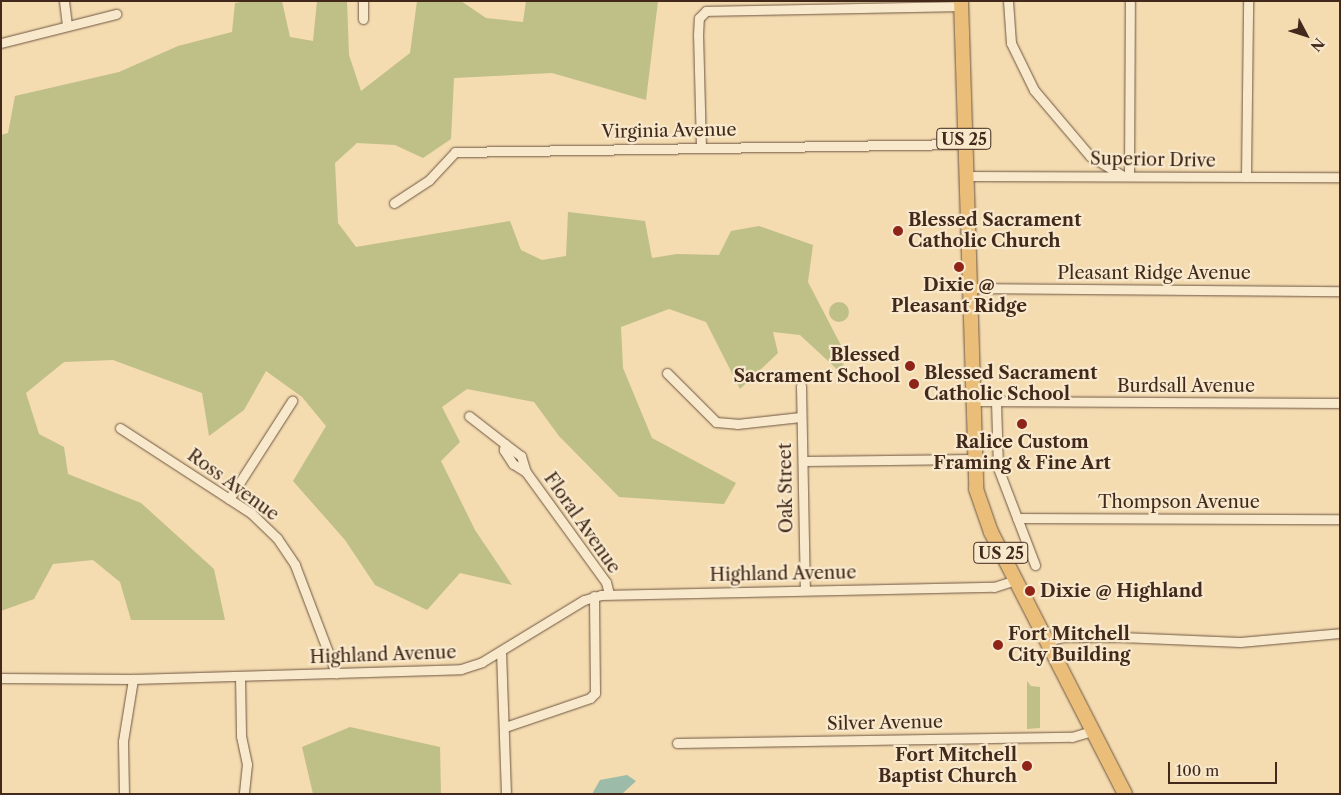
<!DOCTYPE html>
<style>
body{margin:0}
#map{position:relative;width:1341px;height:795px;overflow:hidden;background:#f4dbb0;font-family:"Libre Caslon Text",serif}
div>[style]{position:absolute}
.green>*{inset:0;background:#bfbf88}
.round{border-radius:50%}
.water>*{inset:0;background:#9cbba8}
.roads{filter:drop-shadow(0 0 1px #6e5641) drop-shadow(0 0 1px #6e5641)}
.minor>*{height:9px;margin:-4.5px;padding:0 4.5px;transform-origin:4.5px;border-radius:4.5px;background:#f8e8cc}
.primary>*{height:14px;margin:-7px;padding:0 7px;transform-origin:7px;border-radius:7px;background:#eabe78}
.dots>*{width:14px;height:14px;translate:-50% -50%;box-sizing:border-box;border:2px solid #f8e8cc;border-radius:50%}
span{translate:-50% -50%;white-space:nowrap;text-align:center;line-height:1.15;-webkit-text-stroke:4.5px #f8e8cc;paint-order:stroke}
.shield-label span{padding:1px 4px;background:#f8e8cc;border:1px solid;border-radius:4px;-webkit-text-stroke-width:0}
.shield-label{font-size:16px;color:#42291c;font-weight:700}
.street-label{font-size:18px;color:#42291c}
.poi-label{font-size:18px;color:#42291c;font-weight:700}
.left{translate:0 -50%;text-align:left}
.right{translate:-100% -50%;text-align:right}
.frame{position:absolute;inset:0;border:2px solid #42291c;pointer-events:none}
.north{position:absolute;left:1281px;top:10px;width:50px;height:50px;-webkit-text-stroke:4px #f8e8cc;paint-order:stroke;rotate:130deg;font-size:14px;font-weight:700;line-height:20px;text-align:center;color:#42291c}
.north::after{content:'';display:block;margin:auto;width:18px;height:22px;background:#42291c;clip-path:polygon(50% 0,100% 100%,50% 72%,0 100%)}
.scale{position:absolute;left:1168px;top:762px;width:109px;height:22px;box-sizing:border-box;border:2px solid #42291c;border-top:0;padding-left:6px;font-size:15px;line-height:18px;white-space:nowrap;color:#42291c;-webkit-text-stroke:4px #f8e8cc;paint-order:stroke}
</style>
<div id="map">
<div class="green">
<i style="clip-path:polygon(247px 1px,282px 1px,290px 37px,313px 41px,317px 1px,347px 1px,349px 55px,361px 91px,410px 53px,417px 1px,461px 1px,486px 18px,523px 22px,526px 1px,658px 1px,646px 100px,552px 73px,454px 78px,451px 139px,423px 158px,395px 145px,357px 143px,335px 163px,338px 223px,356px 247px,510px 221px,521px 250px,542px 260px,566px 256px,568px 212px,645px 221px,652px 258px,677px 254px,719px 255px,731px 231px,759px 226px,813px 245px,808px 282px,846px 355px,841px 373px,800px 335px,773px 332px,778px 353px,740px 389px,706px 322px,669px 309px,621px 327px,623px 368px,652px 438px,736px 483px,724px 504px,619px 497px,559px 436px,534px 402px,467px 389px,442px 407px,460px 442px,441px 461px,475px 530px,512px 585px,460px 573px,427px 610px,375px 585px,345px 540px,293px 481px,326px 426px,302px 397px,266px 371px,244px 410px,209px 436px,202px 393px,113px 360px,64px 362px,26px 393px,39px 434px,64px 447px,68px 474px,141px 503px,214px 569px,225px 620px,131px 620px,120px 582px,93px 560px,53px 564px,34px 599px,1px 611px,1px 135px,8px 133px,15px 96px,119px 72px,178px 46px,232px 32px,235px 3px)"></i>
<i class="round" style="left:829px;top:302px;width:20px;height:20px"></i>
<i style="clip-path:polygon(1027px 681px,1031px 686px,1040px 687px,1040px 728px,1027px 729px)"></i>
<i style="clip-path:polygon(350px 727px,440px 747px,441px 794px,313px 794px,302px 747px)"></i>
</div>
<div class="water">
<i style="clip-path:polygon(627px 775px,636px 781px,622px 794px,592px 794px,600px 780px)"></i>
</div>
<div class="roads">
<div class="minor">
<i style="left:64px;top:1px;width:24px;rotate:83deg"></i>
<i style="left:363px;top:1px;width:18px;rotate:90deg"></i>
<i style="left:1008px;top:1px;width:42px;rotate:85.9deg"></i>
<i style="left:1011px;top:43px;width:52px;rotate:63.9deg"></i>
<i style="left:1034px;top:90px;width:87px;rotate:49.7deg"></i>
<i style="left:1090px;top:156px;width:39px;rotate:31deg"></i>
<i style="left:1px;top:43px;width:119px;rotate:-14.2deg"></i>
<i style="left:701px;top:147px;width:112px;rotate:-91.5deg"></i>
<i style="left:698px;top:35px;width:17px;rotate:-87deg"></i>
<i style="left:699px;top:18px;width:10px;rotate:-45deg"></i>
<i style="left:706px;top:11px;width:255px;rotate:-1.1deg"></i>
<i style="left:965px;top:176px;width:375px;rotate:0.2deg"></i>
<i style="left:1129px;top:176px;width:175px;rotate:-89.7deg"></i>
<i style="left:1246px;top:177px;width:176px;rotate:-89.3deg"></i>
<i style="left:394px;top:203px;width:42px;rotate:-33.3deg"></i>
<i style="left:429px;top:180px;width:38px;rotate:-47deg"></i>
<i style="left:455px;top:152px;width:509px;rotate:-0.9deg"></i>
<i style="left:969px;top:288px;width:371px;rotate:0.5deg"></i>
<i style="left:667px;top:373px;width:69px;rotate:45deg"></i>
<i style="left:716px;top:422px;width:21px;rotate:5deg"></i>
<i style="left:737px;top:424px;width:64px;rotate:-6.2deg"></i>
<i style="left:801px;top:386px;width:204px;rotate:88.9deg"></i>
<i style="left:972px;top:401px;width:368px;rotate:0.3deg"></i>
<i style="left:996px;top:401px;width:67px;rotate:88.3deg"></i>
<i style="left:998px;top:468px;width:104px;rotate:69.1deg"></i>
<i style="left:469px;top:416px;width:46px;rotate:37.9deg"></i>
<i style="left:120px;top:428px;width:156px;rotate:33deg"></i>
<i style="left:251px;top:513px;width:36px;rotate:44deg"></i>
<i style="left:277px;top:538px;width:32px;rotate:56deg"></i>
<i style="left:295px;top:565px;width:116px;rotate:69.2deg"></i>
<i style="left:804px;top:461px;width:169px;rotate:-0.7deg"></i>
<i style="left:526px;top:472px;width:15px;rotate:-148deg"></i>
<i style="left:513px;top:464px;width:17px;rotate:-123deg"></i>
<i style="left:504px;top:450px;width:6px;rotate:-81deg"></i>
<i style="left:505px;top:444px;width:20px;rotate:37deg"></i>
<i style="left:521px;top:456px;width:17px;rotate:73deg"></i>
<i style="left:526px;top:472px;width:136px;rotate:54deg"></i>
<i style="left:606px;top:582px;width:12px;rotate:76deg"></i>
<i style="left:229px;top:499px;width:117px;rotate:-57.3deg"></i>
<i style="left:1017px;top:518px;width:323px;rotate:0.2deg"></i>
<i style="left:1046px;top:641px;width:18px;rotate:-13deg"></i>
<i style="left:1064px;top:637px;width:57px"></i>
<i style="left:1121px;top:637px;width:119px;rotate:2.4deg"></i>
<i style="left:1240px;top:642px;width:100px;rotate:-5.1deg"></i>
<i style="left:501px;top:651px;width:143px;rotate:88deg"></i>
<i style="left:240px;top:676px;width:60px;rotate:89deg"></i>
<i style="left:241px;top:736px;width:29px;rotate:78deg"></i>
<i style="left:247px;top:764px;width:30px;rotate:96deg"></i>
<i style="left:1px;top:678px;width:132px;rotate:0.4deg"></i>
<i style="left:133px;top:679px;width:328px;rotate:-1.7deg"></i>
<i style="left:461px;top:669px;width:22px;rotate:-18deg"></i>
<i style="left:482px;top:662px;width:119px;rotate:-31.3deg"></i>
<i style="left:584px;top:600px;width:18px;rotate:-16deg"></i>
<i style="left:601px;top:595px;width:393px;rotate:-1.2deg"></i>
<i style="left:994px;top:587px;width:22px;rotate:-18deg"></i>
<i style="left:505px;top:727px;width:90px;rotate:-18.8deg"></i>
<i style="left:590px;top:698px;width:7px;rotate:-45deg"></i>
<i style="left:595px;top:693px;width:97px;rotate:-90.6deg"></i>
<i style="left:677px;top:743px;width:395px;rotate:-0.9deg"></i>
<i style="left:1072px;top:737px;width:21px;rotate:-17deg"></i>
<i style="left:124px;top:794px;width:53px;rotate:-91.1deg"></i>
<i style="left:123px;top:741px;width:63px;rotate:-80.8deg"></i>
</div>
<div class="primary">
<i style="left:961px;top:1px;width:488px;rotate:88.2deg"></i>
<i style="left:976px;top:489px;width:46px;rotate:70.8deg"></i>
<i style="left:991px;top:532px;width:294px;rotate:62.9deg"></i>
</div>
</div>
<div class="dots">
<i style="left:898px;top:231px;background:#8f2418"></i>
<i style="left:959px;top:267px;background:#8f2418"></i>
<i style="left:910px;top:366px;background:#8f2418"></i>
<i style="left:914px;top:384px;background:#8f2418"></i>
<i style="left:1022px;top:424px;background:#8f2418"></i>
<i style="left:1030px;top:591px;background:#8f2418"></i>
<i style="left:998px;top:645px;background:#8f2418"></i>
<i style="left:1027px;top:766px;background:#8f2418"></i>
</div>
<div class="shield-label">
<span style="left:964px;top:139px">US 25</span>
<span style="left:1001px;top:553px">US 25</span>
</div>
<div class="street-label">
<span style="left:669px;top:131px;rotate:-1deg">Virginia Avenue</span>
<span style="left:1153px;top:160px;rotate:1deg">Superior Drive</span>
<span style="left:1154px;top:273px">Pleasant Ridge Avenue</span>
<span style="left:1186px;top:386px">Burdsall Avenue</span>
<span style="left:233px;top:485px;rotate:36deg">Ross Avenue</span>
<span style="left:786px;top:488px;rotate:-91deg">Oak Street</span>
<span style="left:1179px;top:502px">Thompson Avenue</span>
<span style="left:582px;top:523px;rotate:55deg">Floral Avenue</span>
<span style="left:783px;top:574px;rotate:-1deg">Highland Avenue</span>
<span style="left:383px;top:655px;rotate:-2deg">Highland Avenue</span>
<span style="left:885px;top:723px;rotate:-1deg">Silver Avenue</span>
</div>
<div class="poi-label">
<span class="left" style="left:908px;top:231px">Blessed Sacrament<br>Catholic Church</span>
<span style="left:959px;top:296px">Dixie @<br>Pleasant Ridge</span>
<span class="right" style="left:900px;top:366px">Blessed<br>Sacrament School</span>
<span class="left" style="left:924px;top:384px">Blessed Sacrament<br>Catholic School</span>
<span style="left:1022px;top:453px">Ralice Custom<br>Framing &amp; Fine Art</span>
<span class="left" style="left:1040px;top:591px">Dixie @ Highland</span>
<span class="left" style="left:1008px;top:645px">Fort Mitchell<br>City Building</span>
<span class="right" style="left:1017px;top:766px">Fort Mitchell<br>Baptist Church</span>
</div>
<div class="frame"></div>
<div class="north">N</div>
<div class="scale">100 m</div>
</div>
